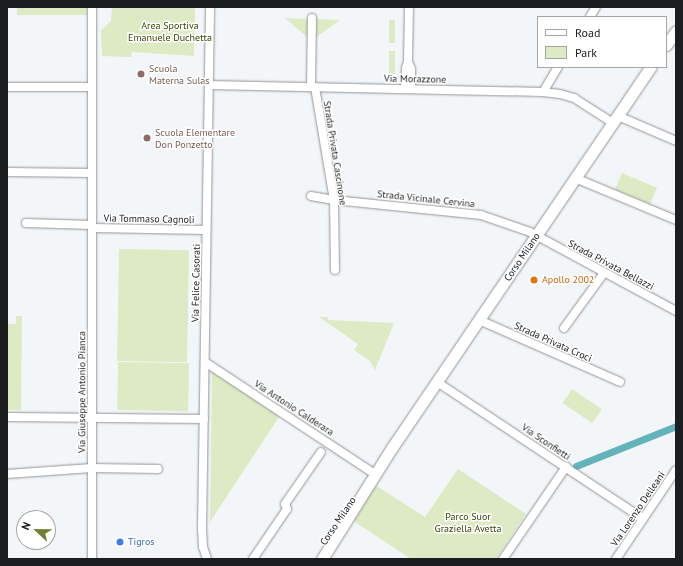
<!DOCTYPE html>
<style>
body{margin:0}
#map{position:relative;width:683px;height:566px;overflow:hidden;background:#f3f6f8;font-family:"PT Sans",sans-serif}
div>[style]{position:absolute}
.green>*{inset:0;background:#ddeac4;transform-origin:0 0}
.canal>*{height:7px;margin:-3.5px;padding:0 3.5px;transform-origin:3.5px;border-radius:3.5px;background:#63b3ba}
.roads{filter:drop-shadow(0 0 1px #929496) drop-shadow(0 0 1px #929496)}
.minor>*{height:8px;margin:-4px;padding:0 4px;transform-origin:4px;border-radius:4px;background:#fff}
.secondary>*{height:11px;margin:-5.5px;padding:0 5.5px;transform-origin:5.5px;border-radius:5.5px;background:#fff}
.dots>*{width:11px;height:11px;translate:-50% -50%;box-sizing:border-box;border:2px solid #fff;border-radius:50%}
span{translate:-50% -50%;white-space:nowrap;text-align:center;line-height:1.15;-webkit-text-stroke:3px #fff;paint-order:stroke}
.park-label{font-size:10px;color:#354300}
.education-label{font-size:10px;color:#785e54}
.left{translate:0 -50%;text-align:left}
.street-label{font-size:10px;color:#1c1d1e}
.food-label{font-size:10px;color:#c56008}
.shop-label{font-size:10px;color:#366cbe}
.frame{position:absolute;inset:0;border:8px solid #1c1d1e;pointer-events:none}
.legend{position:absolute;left:537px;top:16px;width:130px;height:52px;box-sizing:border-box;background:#fff;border:1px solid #a4a5a5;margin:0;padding:5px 7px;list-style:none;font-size:12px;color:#1c1d1e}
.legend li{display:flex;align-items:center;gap:8px;height:20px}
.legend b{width:20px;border:1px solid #a4a5a5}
.north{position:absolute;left:16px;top:510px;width:40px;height:40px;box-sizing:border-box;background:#fff;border:1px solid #a4a5a5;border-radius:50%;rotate:292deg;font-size:11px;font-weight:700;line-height:16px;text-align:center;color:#1c1d1e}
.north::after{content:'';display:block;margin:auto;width:14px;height:18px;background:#708232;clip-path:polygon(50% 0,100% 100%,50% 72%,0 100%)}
</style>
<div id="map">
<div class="green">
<i style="left:17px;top:7px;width:70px;height:8px"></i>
<i style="clip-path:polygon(112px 7px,195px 7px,194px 56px,132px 52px,131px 57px,102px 56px,101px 30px,111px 21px)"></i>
<i style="clip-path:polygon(285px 18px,308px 19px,307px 37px)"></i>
<i style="clip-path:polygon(316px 19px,340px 20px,315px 38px)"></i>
<i style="left:389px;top:20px;width:6px;height:23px"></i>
<i style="left:389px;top:51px;width:6px;height:23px"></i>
<i style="left:622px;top:173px;width:38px;height:18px;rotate:23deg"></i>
<i style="left:119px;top:249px;width:70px;height:112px;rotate:1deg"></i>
<i style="clip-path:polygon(16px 316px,22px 316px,21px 410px,7px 410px,7px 324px,16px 324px)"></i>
<i style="clip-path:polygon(319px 317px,328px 317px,328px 320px,394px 323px,375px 370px,370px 361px,354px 350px,358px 344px)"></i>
<i style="left:118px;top:362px;width:71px;height:48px;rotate:1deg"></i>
<i style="clip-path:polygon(215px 371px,279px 417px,210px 522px,212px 372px)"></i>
<i style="left:572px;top:389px;width:36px;height:17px;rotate:34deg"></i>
<i style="clip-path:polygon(458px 469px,526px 514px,496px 559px,411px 559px,352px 520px,375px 485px,425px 517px)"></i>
</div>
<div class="canal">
<i style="left:576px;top:466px;width:108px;rotate:-21.8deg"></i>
</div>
<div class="roads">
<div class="minor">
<i style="left:92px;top:7px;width:552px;rotate:90deg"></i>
<i style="left:590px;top:17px;width:12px;rotate:-59deg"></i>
<i style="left:408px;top:62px;width:55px;rotate:-89deg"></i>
<i style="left:209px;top:85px;width:334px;rotate:1.2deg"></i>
<i style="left:543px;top:92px;width:17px;rotate:7deg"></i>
<i style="left:560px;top:94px;width:15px;rotate:16deg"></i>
<i style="left:574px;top:98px;width:46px;rotate:32.7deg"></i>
<i style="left:7px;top:87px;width:85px"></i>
<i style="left:311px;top:87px;width:69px;rotate:-89.2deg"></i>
<i style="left:315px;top:87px;width:115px;rotate:80.5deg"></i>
<i style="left:334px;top:200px;width:70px;rotate:89.2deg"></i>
<i style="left:405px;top:89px;width:21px;rotate:-87deg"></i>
<i style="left:406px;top:68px;width:6px;rotate:-72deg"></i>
<i style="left:408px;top:62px;width:8px;rotate:67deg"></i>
<i style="left:411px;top:69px;width:20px;rotate:90deg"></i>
<i style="left:543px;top:92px;width:29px;rotate:-59deg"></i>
<i style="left:618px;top:116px;width:63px;rotate:23.3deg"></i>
<i style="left:7px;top:172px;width:85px;rotate:0.7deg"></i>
<i style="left:575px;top:178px;width:109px;rotate:22.6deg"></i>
<i style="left:311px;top:196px;width:23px;rotate:10deg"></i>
<i style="left:334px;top:200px;width:148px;rotate:5.8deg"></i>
<i style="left:481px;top:215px;width:52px;rotate:19.1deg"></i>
<i style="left:530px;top:232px;width:166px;rotate:28.4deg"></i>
<i style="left:26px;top:223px;width:66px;rotate:1.7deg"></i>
<i style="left:92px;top:228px;width:114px;rotate:1deg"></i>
<i style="left:479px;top:320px;width:154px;rotate:23.7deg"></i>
<i style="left:564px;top:328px;width:68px;rotate:-54deg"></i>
<i style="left:205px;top:362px;width:200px;rotate:33.4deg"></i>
<i style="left:437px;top:382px;width:247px;rotate:33.6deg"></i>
<i style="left:7px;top:417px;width:197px;rotate:0.6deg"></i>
<i style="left:7px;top:474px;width:85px;rotate:-4deg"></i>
<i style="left:92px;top:468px;width:66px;rotate:0.9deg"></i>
<i style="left:207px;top:559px;width:13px;rotate:-108deg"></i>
<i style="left:203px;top:547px;width:18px;rotate:-93deg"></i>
<i style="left:202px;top:529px;width:522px;rotate:-89.12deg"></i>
<i style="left:253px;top:559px;width:60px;rotate:-55.8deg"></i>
<i style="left:287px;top:509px;width:5px;rotate:-112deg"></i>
<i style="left:285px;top:504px;width:63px;rotate:-55.3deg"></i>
<i style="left:503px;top:559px;width:112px;rotate:-55.6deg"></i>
<i style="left:616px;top:559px;width:107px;rotate:-56deg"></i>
</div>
<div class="secondary">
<i style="left:666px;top:45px;width:17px;rotate:-54deg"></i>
<i style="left:322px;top:559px;width:133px;rotate:-57.9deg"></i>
<i style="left:393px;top:446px;width:458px;rotate:-55.8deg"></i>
</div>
</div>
<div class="dots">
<i style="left:141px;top:74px;background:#8d6e63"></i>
<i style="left:147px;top:138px;background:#8d6e63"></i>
<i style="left:534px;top:280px;background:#e8710a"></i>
<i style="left:120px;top:542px;background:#3f7fe0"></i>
</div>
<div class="park-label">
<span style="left:170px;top:31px">Area Sportiva<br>Emanuele Duchetta</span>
<span style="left:468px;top:522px">Parco Suor<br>Graziella Avetta</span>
</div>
<div class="education-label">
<span class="left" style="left:149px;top:74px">Scuola<br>Materna Sulas</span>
<span class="left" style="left:155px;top:138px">Scuola Elementare<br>Don Ponzetto</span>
</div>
<div class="street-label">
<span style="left:415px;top:79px;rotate:1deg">Via Morazzone</span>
<span style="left:335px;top:153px;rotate:81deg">Strada Privata Cascinone</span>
<span style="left:426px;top:199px;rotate:6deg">Strada Vicinale Cervina</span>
<span style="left:149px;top:219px;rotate:1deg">Via Tommaso Cagnoli</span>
<span style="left:522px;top:257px;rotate:-56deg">Corso Milano</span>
<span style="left:611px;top:265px;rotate:28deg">Strada Privata Bellazzi</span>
<span style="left:196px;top:283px;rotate:-89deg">Via Felice Casorati</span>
<span style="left:553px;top:342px;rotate:24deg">Strada Privata Croci</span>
<span style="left:82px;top:392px;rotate:-90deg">Via Giuseppe Antonio Pianca</span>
<span style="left:294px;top:408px;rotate:33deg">Via Antonio Calderara</span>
<span style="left:546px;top:442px;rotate:34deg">Via Sconfietti</span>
<span style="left:638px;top:509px;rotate:-56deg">Via Lorenzo Delleani</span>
<span style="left:338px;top:521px;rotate:-56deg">Corso Milano</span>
</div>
<div class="food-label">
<span class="left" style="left:542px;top:280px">Apollo 2002</span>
</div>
<div class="shop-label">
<span class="left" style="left:128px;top:542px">Tigros</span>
</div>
<div class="frame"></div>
<ul class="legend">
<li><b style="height:5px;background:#fff"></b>Road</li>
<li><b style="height:11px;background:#ddeac4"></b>Park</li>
</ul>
<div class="north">N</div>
</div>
